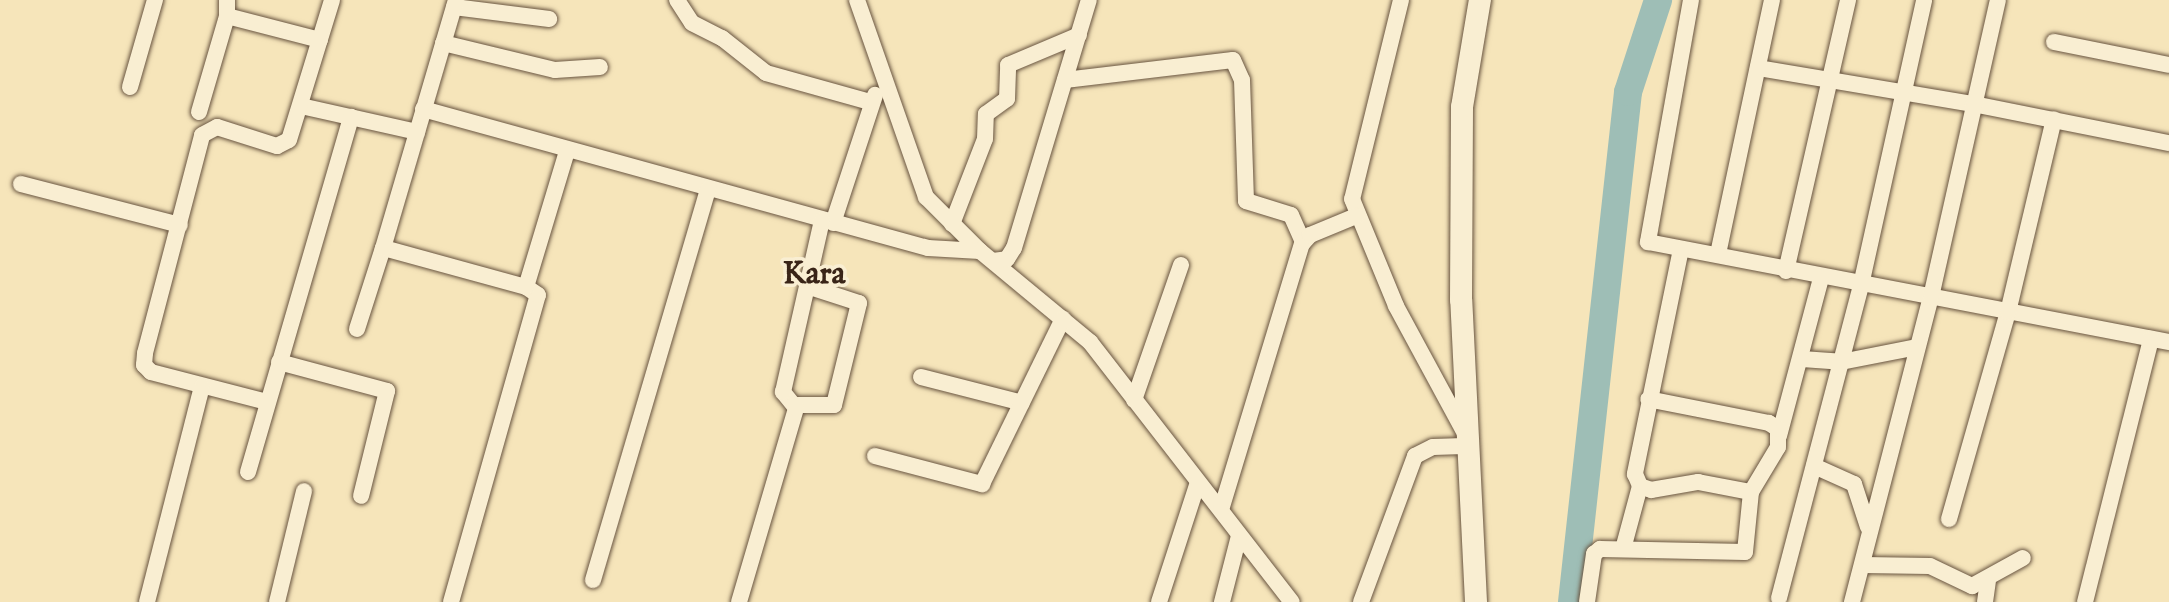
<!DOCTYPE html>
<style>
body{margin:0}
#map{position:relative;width:2169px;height:602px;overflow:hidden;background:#f6e5ba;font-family:"IM FELL English",serif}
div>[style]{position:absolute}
.river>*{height:28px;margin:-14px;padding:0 14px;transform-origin:14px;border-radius:14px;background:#9ebeb6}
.roads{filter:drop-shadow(0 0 2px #685440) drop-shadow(0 0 2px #685440)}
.street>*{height:16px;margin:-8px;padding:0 8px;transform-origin:8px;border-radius:8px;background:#f9eed2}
.secondary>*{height:22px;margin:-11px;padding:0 11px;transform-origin:11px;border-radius:11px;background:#f9eed2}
span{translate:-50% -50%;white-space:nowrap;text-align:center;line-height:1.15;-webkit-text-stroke:7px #f9eed2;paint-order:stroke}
.quarter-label{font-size:32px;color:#392417;font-weight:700}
</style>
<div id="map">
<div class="river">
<i style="left:1572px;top:602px;width:513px;rotate:-83.73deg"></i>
<i style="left:1628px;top:92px;width:97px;rotate:-71.9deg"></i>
</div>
<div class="roads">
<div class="street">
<i style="left:227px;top:0;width:16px;rotate:90deg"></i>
<i style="left:227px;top:16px;width:96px;rotate:14.5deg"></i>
<i style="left:677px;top:0;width:27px;rotate:57deg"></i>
<i style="left:692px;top:23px;width:34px;rotate:27deg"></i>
<i style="left:722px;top:38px;width:56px;rotate:38.5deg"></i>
<i style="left:766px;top:73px;width:108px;rotate:15.6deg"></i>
<i style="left:857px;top:0;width:209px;rotate:70.7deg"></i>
<i style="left:926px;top:197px;width:76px;rotate:45deg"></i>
<i style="left:980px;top:251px;width:143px;rotate:39.6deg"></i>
<i style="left:1090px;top:342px;width:329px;rotate:52.2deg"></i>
<i style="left:1401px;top:0;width:205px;rotate:103.8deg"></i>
<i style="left:1352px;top:199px;width:116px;rotate:67.6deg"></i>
<i style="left:1396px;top:306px;width:141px;rotate:61.6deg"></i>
<i style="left:1691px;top:0;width:246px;rotate:100.1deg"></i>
<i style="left:1648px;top:242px;width:531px;rotate:10.87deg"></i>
<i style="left:454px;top:7px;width:96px;rotate:7.2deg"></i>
<i style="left:2054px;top:42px;width:117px;rotate:11.3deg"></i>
<i style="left:443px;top:43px;width:115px;rotate:13.6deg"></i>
<i style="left:555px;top:70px;width:45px;rotate:-3.8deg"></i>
<i style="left:1758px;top:68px;width:218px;rotate:9.5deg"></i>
<i style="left:1973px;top:104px;width:200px;rotate:11.3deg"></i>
<i style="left:1065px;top:80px;width:169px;rotate:-6.8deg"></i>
<i style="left:1233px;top:60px;width:22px;rotate:66deg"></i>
<i style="left:1242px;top:80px;width:121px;rotate:88.1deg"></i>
<i style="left:1246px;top:201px;width:47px;rotate:17.3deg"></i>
<i style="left:1291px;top:215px;width:30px;rotate:66deg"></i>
<i style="left:130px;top:87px;width:91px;rotate:-74deg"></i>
<i style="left:301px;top:106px;width:119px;rotate:12.6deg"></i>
<i style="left:423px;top:109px;width:524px;rotate:15.39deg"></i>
<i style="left:928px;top:248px;width:52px;rotate:3.3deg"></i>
<i style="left:199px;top:112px;width:100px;rotate:-73.7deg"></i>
<i style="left:21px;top:184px;width:164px;rotate:14.5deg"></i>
<i style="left:833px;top:223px;width:135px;rotate:-71.8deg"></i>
<i style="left:952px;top:224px;width:91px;rotate:-68.8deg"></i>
<i style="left:985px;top:139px;width:25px;rotate:-88deg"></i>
<i style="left:986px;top:114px;width:26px;rotate:-36deg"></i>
<i style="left:1007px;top:99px;width:34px;rotate:-88deg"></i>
<i style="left:1008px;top:65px;width:77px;rotate:-22.9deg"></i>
<i style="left:1681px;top:249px;width:230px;rotate:101.6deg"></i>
<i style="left:1635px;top:474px;width:13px;rotate:67deg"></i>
<i style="left:1640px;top:486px;width:12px;rotate:20deg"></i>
<i style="left:1651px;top:490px;width:48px;rotate:-9.7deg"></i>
<i style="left:1698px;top:482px;width:54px;rotate:10.7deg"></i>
<i style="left:1718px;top:254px;width:260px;rotate:-78deg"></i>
<i style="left:993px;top:261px;width:14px;rotate:-8deg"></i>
<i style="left:1007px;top:259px;width:13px;rotate:-58deg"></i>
<i style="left:1014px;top:248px;width:259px;rotate:-73.2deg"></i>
<i style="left:1786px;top:271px;width:278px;rotate:-77.1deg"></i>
<i style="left:526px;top:287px;width:142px;rotate:-73.2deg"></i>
<i style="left:357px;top:329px;width:85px;rotate:-72.2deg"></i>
<i style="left:1802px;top:359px;width:39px;rotate:4deg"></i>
<i style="left:1841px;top:362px;width:77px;rotate:-11.2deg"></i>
<i style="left:279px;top:362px;width:112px;rotate:15deg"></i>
<i style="left:387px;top:391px;width:108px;rotate:103.9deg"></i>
<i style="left:921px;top:377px;width:104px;rotate:14.4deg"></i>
<i style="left:1134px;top:400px;width:143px;rotate:-70.8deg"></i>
<i style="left:267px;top:402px;width:120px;rotate:-165.5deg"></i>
<i style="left:151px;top:372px;width:10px;rotate:-135deg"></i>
<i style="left:144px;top:365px;width:12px;rotate:-85deg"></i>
<i style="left:145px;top:353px;width:225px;rotate:-75.3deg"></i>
<i style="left:202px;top:135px;width:17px;rotate:-28deg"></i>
<i style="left:217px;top:127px;width:63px;rotate:17.6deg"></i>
<i style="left:277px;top:146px;width:13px;rotate:-27deg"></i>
<i style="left:289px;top:140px;width:146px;rotate:-72.9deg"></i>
<i style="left:796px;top:405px;width:38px"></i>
<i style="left:834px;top:405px;width:105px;rotate:-76.2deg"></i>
<i style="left:859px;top:303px;width:52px;rotate:-161.9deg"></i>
<i style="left:1779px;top:436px;width:163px;rotate:-75.1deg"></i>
<i style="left:875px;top:456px;width:111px;rotate:14.7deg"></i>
<i style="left:982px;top:484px;width:184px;rotate:-63.9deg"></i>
<i style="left:1814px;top:466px;width:44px;rotate:24.2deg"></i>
<i style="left:1854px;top:484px;width:45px;rotate:72deg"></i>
<i style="left:248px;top:472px;width:370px;rotate:-73.8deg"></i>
<i style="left:1221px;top:510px;width:278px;rotate:-73.1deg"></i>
<i style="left:1302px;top:244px;width:12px;rotate:-48deg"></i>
<i style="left:1310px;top:235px;width:50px;rotate:-22.4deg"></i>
<i style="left:1949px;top:519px;width:215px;rotate:-74.1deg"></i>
<i style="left:2008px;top:312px;width:198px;rotate:-76.6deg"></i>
<i style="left:1623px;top:549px;width:65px;rotate:-74.9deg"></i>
<i style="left:1863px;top:565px;width:67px;rotate:0.9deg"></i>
<i style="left:1930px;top:566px;width:47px;rotate:25.5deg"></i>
<i style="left:1972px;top:586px;width:58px;rotate:-28.8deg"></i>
<i style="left:593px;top:580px;width:408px;rotate:-73.6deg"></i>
<i style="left:1779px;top:598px;width:324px;rotate:-75.3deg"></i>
<i style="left:1861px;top:285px;width:292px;rotate:-77.5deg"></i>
<i style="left:147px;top:602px;width:222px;rotate:-75.7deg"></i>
<i style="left:277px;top:602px;width:114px;rotate:-76.3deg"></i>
<i style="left:451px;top:602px;width:319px;rotate:-74.2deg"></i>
<i style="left:538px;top:295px;width:14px;rotate:-146deg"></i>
<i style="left:526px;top:287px;width:148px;rotate:-164.7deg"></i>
<i style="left:383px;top:248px;width:259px;rotate:-73.6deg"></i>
<i style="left:739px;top:602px;width:202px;rotate:-73.6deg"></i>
<i style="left:796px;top:408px;width:21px;rotate:-129deg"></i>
<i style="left:783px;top:392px;width:176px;rotate:-77.2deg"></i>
<i style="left:1159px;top:602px;width:126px;rotate:-72deg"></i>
<i style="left:1222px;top:602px;width:68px;rotate:-75.6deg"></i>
<i style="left:1361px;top:602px;width:156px;rotate:-69.7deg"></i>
<i style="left:1415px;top:456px;width:20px;rotate:-27deg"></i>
<i style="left:1433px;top:447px;width:31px;rotate:-2deg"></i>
<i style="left:1587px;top:602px;width:49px;rotate:-81.7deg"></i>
<i style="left:1594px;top:554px;width:8px;rotate:-40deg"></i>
<i style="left:1600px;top:549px;width:145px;rotate:1.2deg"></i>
<i style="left:1745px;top:552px;width:60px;rotate:-84.3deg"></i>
<i style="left:1751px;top:492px;width:52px;rotate:-59deg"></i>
<i style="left:1778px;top:447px;width:18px;rotate:-90deg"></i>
<i style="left:1778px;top:429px;width:11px;rotate:-146deg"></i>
<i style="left:1769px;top:423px;width:123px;rotate:-168.8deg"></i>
<i style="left:1852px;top:602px;width:315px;rotate:-75.5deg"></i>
<i style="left:1931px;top:297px;width:304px;rotate:-77.3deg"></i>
<i style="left:1985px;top:602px;width:21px;rotate:-82deg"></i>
<i style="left:2085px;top:602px;width:271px;rotate:-75.9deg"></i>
</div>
<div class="secondary">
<i style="left:1476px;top:602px;width:302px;rotate:-92.8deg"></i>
<i style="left:1461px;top:300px;width:193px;rotate:-89.7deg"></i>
<i style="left:1462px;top:107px;width:109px;rotate:-80.5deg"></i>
</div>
</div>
<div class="quarter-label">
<span style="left:814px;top:275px">Kara</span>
</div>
</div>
